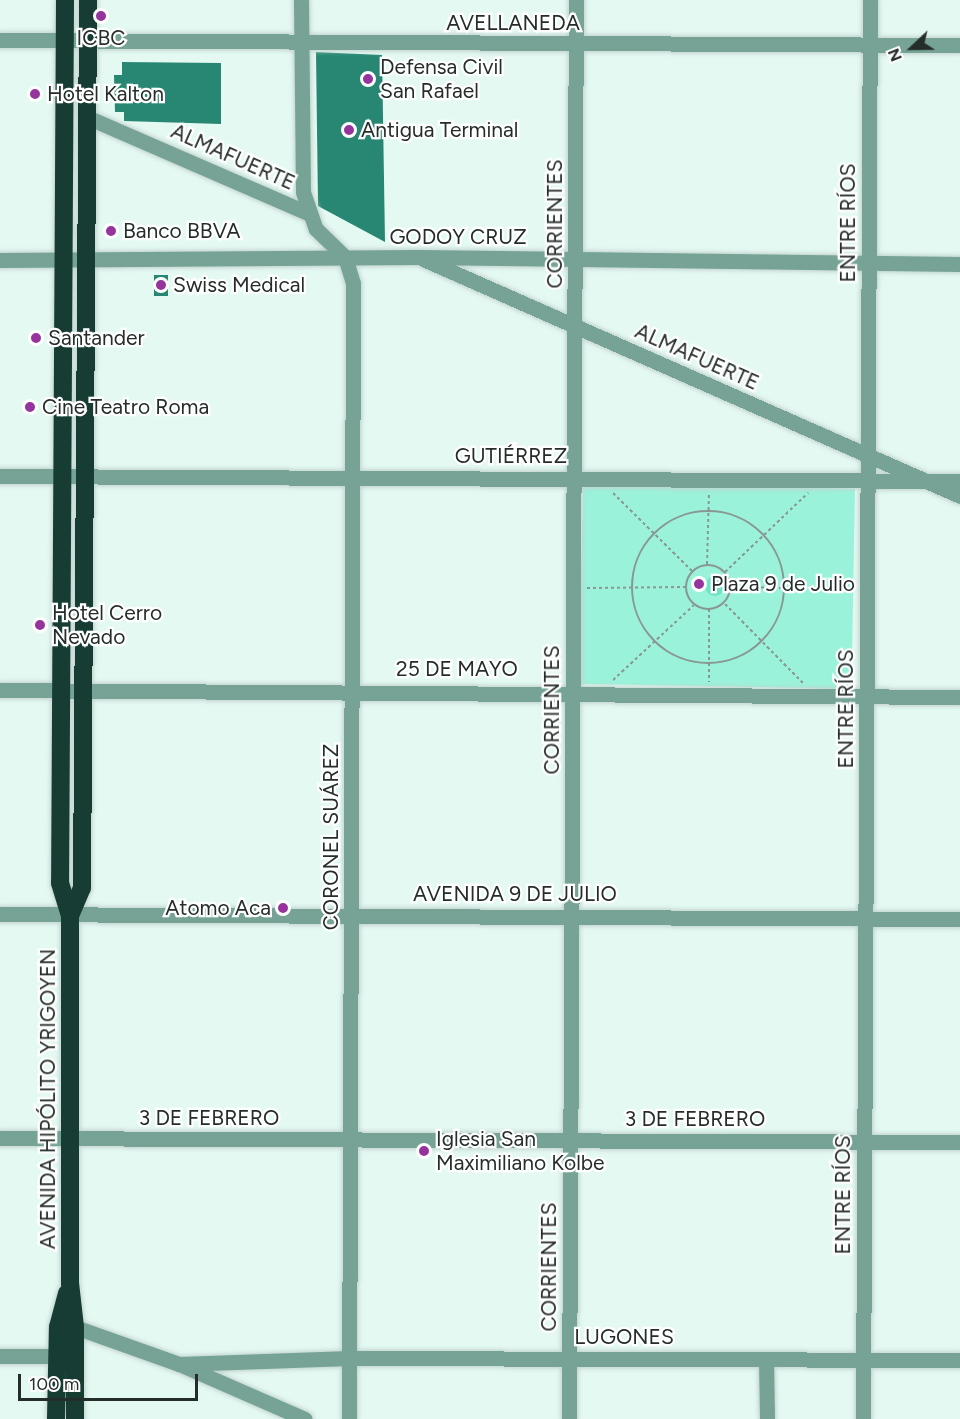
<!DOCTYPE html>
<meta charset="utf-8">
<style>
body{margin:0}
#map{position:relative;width:960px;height:1419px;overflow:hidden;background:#e5f9f3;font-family:Figtree,sans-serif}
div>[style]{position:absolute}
.green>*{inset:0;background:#9bf2da;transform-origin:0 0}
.water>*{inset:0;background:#6de4c6}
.round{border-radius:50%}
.building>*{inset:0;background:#288772;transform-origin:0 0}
.path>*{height:2px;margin-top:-1px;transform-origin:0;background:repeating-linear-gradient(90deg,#899792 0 3px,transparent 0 6px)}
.path>.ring{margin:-1px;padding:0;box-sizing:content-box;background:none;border:2px solid #899792;border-radius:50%}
.roads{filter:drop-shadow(0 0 2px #c2d4cf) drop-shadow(0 0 2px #c2d4cf)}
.minor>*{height:15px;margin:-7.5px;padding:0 7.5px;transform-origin:7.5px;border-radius:7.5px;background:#76a396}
.highway>*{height:18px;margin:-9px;padding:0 9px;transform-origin:9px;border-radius:9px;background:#163c33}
.dots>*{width:16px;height:16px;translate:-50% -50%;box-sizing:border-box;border:3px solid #fff;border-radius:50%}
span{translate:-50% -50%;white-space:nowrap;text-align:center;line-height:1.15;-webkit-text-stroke:4.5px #fff;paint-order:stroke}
.street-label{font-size:21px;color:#252d2a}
.poi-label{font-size:21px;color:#252d2a}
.left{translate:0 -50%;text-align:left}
.right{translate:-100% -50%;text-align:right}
.north{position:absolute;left:882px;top:18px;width:60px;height:60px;-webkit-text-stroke:4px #fff;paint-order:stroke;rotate:248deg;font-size:16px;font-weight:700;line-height:24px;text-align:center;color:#252d2a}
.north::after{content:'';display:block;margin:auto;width:21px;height:27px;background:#252d2a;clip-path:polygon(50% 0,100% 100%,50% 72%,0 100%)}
.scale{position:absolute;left:18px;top:1374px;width:180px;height:27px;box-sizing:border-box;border:3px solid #252d2a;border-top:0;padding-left:8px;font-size:18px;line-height:21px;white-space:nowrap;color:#252d2a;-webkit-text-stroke:4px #fff;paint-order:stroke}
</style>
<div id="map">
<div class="green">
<i style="left:583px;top:484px;width:272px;height:200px;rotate:1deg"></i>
</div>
<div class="water">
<i class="round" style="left:705px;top:576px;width:20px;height:20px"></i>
</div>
<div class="building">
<i style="clip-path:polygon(316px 52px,382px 55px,385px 242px,318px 206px)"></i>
<i style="clip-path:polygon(122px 62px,221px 63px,221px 124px,124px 121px,124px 112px,115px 112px,114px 75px,122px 75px)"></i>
<i style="left:154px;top:275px;width:14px;height:21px"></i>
</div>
<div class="path">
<i style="left:613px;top:493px;width:111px;rotate:44.6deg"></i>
<i class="ring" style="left:632px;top:511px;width:150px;height:150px"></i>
<i style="left:707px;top:564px;width:72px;rotate:-88.4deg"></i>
<i class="ring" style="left:686px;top:565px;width:42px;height:42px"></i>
<i style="left:725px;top:572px;width:115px;rotate:-43.6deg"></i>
<i style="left:731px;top:587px;width:123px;rotate:0.9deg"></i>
<i style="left:587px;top:588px;width:99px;rotate:-0.6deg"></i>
<i style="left:725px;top:604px;width:111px;rotate:45.4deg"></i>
<i style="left:709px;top:609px;width:73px;rotate:90deg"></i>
<i style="left:613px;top:680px;width:110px;rotate:-42.8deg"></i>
</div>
<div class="roads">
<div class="minor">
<i style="left:301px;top:0;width:192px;rotate:89.4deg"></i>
<i style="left:303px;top:192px;width:39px;rotate:71deg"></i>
<i style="left:316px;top:229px;width:40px;rotate:44deg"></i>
<i style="left:345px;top:257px;width:27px;rotate:73deg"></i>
<i style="left:353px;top:283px;width:1136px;rotate:90.2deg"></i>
<i style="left:0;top:40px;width:960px;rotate:0.3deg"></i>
<i style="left:87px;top:117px;width:241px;rotate:23.5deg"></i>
<i style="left:423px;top:259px;width:587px;rotate:23.81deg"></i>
<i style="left:0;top:260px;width:417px;rotate:-0.4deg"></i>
<i style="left:417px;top:257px;width:543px;rotate:0.74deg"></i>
<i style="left:0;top:476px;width:960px;rotate:0.3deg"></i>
<i style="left:0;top:690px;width:960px;rotate:0.42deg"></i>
<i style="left:0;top:914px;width:960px;rotate:0.3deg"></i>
<i style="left:0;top:1138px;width:960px;rotate:0.24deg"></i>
<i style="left:65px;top:1327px;width:10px"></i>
<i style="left:75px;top:1327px;width:110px;rotate:19.6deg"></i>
<i style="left:179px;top:1364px;width:137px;rotate:23.6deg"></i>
<i style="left:0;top:1356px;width:69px"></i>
<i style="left:766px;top:1359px;width:60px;rotate:89deg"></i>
<i style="left:179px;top:1364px;width:171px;rotate:-2deg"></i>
<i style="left:350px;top:1358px;width:610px;rotate:0.19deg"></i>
<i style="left:569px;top:1419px;width:1419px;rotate:-89.72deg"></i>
<i style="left:863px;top:1419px;width:1419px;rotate:-89.72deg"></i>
</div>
<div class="highway">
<i style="left:65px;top:0;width:883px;rotate:90.32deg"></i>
<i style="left:60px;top:883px;width:34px;rotate:73deg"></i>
<i style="left:70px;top:916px;width:367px;rotate:90deg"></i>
<i style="left:70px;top:1283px;width:44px;rotate:83.5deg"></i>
<i style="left:75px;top:1327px;width:92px;rotate:90deg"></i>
<i style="left:70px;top:916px;width:30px;rotate:-67deg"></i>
<i style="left:82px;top:888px;width:888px;rotate:-89.61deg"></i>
<i style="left:56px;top:1419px;width:92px;rotate:-88.8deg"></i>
<i style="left:58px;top:1327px;width:35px;rotate:-75deg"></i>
</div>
</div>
<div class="dots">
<i style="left:101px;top:16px;background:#95349c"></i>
<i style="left:368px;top:79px;background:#95349c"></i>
<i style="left:35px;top:94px;background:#95349c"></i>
<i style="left:349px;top:130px;background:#95349c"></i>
<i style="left:111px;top:231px;background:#95349c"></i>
<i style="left:161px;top:285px;background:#95349c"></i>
<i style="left:36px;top:338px;background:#95349c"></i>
<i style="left:30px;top:407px;background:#95349c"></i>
<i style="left:699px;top:584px;background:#95349c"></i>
<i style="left:40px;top:625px;background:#95349c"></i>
<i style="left:283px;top:908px;background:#95349c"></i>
<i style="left:424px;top:1151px;background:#95349c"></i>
</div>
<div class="street-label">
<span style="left:513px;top:23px">AVELLANEDA</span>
<span style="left:233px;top:157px;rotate:24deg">ALMAFUERTE</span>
<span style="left:848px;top:223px;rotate:-90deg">ENTRE RÍOS</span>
<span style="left:555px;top:224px;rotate:-90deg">CORRIENTES</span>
<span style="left:458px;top:237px">GODOY CRUZ</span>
<span style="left:697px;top:357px;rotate:24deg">ALMAFUERTE</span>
<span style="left:511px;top:456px">GUTIÉRREZ</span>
<span style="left:457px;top:669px">25 DE MAYO</span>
<span style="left:846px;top:709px;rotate:-90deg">ENTRE RÍOS</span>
<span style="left:552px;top:710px;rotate:-90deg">CORRIENTES</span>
<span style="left:331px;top:837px;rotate:-90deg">CORONEL SUÁREZ</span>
<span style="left:515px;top:894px">AVENIDA 9 DE JULIO</span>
<span style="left:48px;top:1099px;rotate:-90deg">AVENIDA HIPÓLITO YRIGOYEN</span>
<span style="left:209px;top:1118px">3 DE FEBRERO</span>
<span style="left:695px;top:1119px">3 DE FEBRERO</span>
<span style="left:843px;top:1195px;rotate:-90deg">ENTRE RÍOS</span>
<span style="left:549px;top:1267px;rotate:-90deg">CORRIENTES</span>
<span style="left:624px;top:1337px">LUGONES</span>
</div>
<div class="poi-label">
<span style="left:101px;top:38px">ICBC</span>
<span class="left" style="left:380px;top:79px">Defensa Civil<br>San Rafael</span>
<span class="left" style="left:47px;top:94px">Hotel Kalton</span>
<span class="left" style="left:361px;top:130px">Antigua Terminal</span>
<span class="left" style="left:123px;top:231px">Banco BBVA</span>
<span class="left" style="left:173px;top:285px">Swiss Medical</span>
<span class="left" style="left:48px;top:338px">Santander</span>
<span class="left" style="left:42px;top:407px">Cine Teatro Roma</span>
<span class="left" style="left:711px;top:584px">Plaza 9 de Julio</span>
<span class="left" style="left:52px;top:625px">Hotel Cerro<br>Nevado</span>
<span class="right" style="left:271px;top:908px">Atomo Aca</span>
<span class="left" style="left:436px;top:1151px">Iglesia San<br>Maximiliano Kolbe</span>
</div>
<div class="north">N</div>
<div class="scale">100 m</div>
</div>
